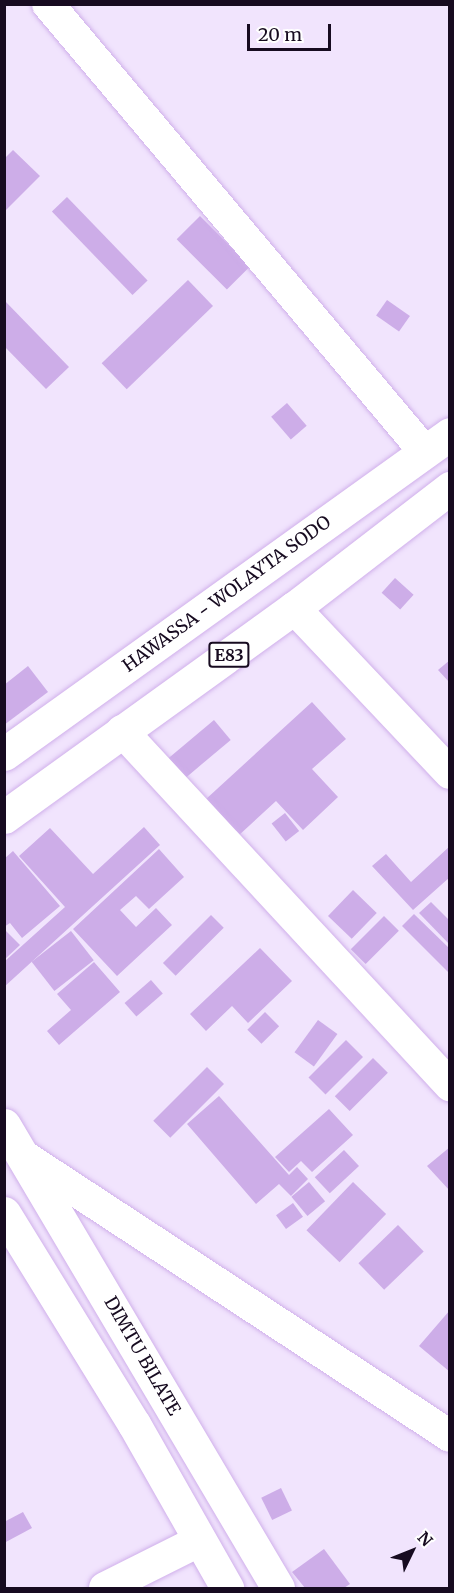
<!DOCTYPE html>
<style>
body{margin:0}
#map{position:relative;width:454px;height:1593px;overflow:hidden;background:#f1e4fd;font-family:Merriweather,serif}
div>[style]{position:absolute}
.building>*{inset:0;background:#cdade8;transform-origin:0 0}
.roads{filter:drop-shadow(0 0 2px #d0b0eb) drop-shadow(0 0 2px #d0b0eb)}
.minor>*{height:32px;margin:-16px;padding:0 16px;transform-origin:16px;border-radius:16px;background:#fff}
.secondary>*{height:33px;margin:-16.5px;padding:0 16.5px;transform-origin:16.5px;border-radius:16.5px;background:#fff}
.primary>*{height:33px;margin:-16.5px;padding:0 16.5px;transform-origin:16.5px;border-radius:16.5px;background:#fff}
span{translate:-50% -50%;white-space:nowrap;text-align:center;line-height:1.15;-webkit-text-stroke:4.5px #fff;paint-order:stroke}
.shield-label span{padding:2px 4px;background:#fff;border:2px solid;border-radius:4px;-webkit-text-stroke-width:0}
.shield-label{font-size:16px;color:#170b20;font-weight:700}
.street-label{font-size:18px;color:#170b20}
.frame{position:absolute;inset:0;border:6px solid #170b20;pointer-events:none}
.north{position:absolute;left:382px;top:1521px;width:60px;height:60px;-webkit-text-stroke:4px #fff;paint-order:stroke;rotate:47deg;font-size:16px;font-weight:700;line-height:24px;text-align:center;color:#170b20}
.north::after{content:'';display:block;margin:auto;width:21px;height:27px;background:#170b20;clip-path:polygon(50% 0,100% 100%,50% 72%,0 100%)}
.scale{position:absolute;left:247px;top:24px;width:84px;height:27px;box-sizing:border-box;border:3px solid #170b20;border-top:0;padding-left:8px;font-size:18px;line-height:21px;white-space:nowrap;color:#170b20;-webkit-text-stroke:4px #fff;paint-order:stroke}
</style>
<div id="map">
<div class="building">
<i style="clip-path:polygon(13px 150px,40px 176px,4px 212px,4px 159px)"></i>
<i style="left:67px;top:197px;width:116px;height:21px;rotate:46deg"></i>
<i style="left:200px;top:216px;width:71px;height:33px;rotate:45deg"></i>
<i style="left:188px;top:280px;width:36px;height:120px;rotate:46deg"></i>
<i style="clip-path:polygon(4px 300px,69px 367px,46px 389px,4px 346px)"></i>
<i style="left:387px;top:300px;width:28px;height:19px;rotate:35deg"></i>
<i style="left:287px;top:403px;width:30px;height:21px;rotate:49deg"></i>
<i style="left:395px;top:578px;width:25px;height:20px;rotate:42deg"></i>
<i style="clip-path:polygon(450px 660px,450px 683px,438px 670px)"></i>
<i style="clip-path:polygon(28px 666px,48px 692px,4px 725px,4px 685px)"></i>
<i style="clip-path:polygon(312px 702px,346px 739px,312px 769px,338px 797px,303px 830px,276px 801px,238px 836px,205px 800px)"></i>
<i style="left:214px;top:720px;width:26px;height:68px;rotate:50deg"></i>
<i style="left:285px;top:813px;width:23px;height:17px;rotate:52deg"></i>
<i style="clip-path:polygon(144px 827px,160px 845px,4px 987px,4px 962px,65px 907px,19px 856px,50px 828px,93px 874px)"></i>
<i style="clip-path:polygon(450px 846px,450px 877px,413px 910px,372px 866px,386px 854px,411px 882px)"></i>
<i style="clip-path:polygon(159px 849px,184px 877px,149px 909px,136px 896px,120px 910px,136px 927px,156px 908px,172px 925px,117px 976px,73px 929px)"></i>
<i style="clip-path:polygon(13px 851px,60px 906px,22px 938px,10px 923px,4px 927px,4px 859px)"></i>
<i style="left:353px;top:890px;width:33px;height:36px;rotate:44deg"></i>
<i style="clip-path:polygon(431px 902px,450px 921px,450px 945px,419px 913px)"></i>
<i style="clip-path:polygon(414px 914px,450px 949px,450px 974px,402px 926px)"></i>
<i style="left:211px;top:915px;width:18px;height:68px;rotate:45deg"></i>
<i style="left:384px;top:916px;width:21px;height:47px;rotate:45deg"></i>
<i style="clip-path:polygon(4px 929px,20px 945px,4px 960px)"></i>
<i style="left:71px;top:931px;width:37px;height:50px;rotate:52deg"></i>
<i style="clip-path:polygon(260px 948px,292px 981px,248px 1023px,232px 1006px,206px 1031px,190px 1014px)"></i>
<i style="clip-path:polygon(94px 962px,120px 992px,59px 1045px,47px 1031px,71px 1010px,57px 994px)"></i>
<i style="left:151px;top:980px;width:18px;height:35px;rotate:49deg"></i>
<i style="left:265px;top:1012px;width:20px;height:25px;rotate:45deg"></i>
<i style="left:318px;top:1020px;width:24px;height:40px;rotate:36deg"></i>
<i style="left:346px;top:1040px;width:24px;height:53px;rotate:45deg"></i>
<i style="left:373px;top:1058px;width:21px;height:54px;rotate:45deg"></i>
<i style="left:207px;top:1067px;width:24px;height:76px;rotate:45deg"></i>
<i style="clip-path:polygon(219px 1096px,289px 1175px,297px 1167px,308px 1179px,291px 1196px,279px 1184px,256px 1204px,187px 1124px)"></i>
<i style="clip-path:polygon(329px 1109px,353px 1135px,312px 1172px,301px 1161px,289px 1172px,275px 1157px)"></i>
<i style="clip-path:polygon(450px 1147px,450px 1191px,427px 1166px)"></i>
<i style="left:344px;top:1150px;width:22px;height:40px;rotate:47deg"></i>
<i style="left:309px;top:1182px;width:25px;height:23px;rotate:50deg"></i>
<i style="left:353px;top:1182px;width:46px;height:67px;rotate:44deg"></i>
<i style="left:293px;top:1203px;width:17px;height:21px;rotate:54deg"></i>
<i style="left:398px;top:1225px;width:37px;height:55px;rotate:46deg"></i>
<i style="clip-path:polygon(450px 1310px,450px 1372px,419px 1346px)"></i>
<i style="left:281px;top:1488px;width:25px;height:22px;rotate:64deg"></i>
<i style="clip-path:polygon(23px 1512px,32px 1528px,4px 1543px,4px 1522px)"></i>
<i style="clip-path:polygon(324px 1549px,350px 1584px,344px 1588px,305px 1588px,292px 1572px)"></i>
</div>
<div class="roads">
<div class="minor">
<i style="left:48px;top:4px;width:586px;rotate:49.92deg"></i>
<i style="left:294px;top:608px;width:227px;rotate:46.6deg"></i>
<i style="left:122px;top:731px;width:483px;rotate:47.2deg"></i>
<i style="left:25px;top:1157px;width:508px;rotate:33.28deg"></i>
<i style="left:105px;top:1588px;width:105px;rotate:-26.6deg"></i>
</div>
<div class="secondary">
<i style="left:4px;top:1125px;width:538px;rotate:59.38deg"></i>
<i style="left:4px;top:1213px;width:248px;rotate:58.4deg"></i>
<i style="left:134px;top:1424px;width:189px;rotate:60.4deg"></i>
</div>
<div class="primary">
<i style="left:4px;top:754px;width:549px;rotate:-35.66deg"></i>
<i style="left:4px;top:817px;width:357px;rotate:-35.8deg"></i>
<i style="left:294px;top:608px;width:197px;rotate:-37.6deg"></i>
</div>
</div>
<div class="shield-label">
<span style="left:229px;top:655px">E83</span>
</div>
<div class="street-label">
<span style="left:227px;top:594px;rotate:-36deg">HAWASSA - WOLAYTA SODO</span>
<span style="left:142px;top:1356px;rotate:60deg">DIMTU BILATE</span>
</div>
<div class="frame"></div>
<div class="north">N</div>
<div class="scale">20 m</div>
</div>
